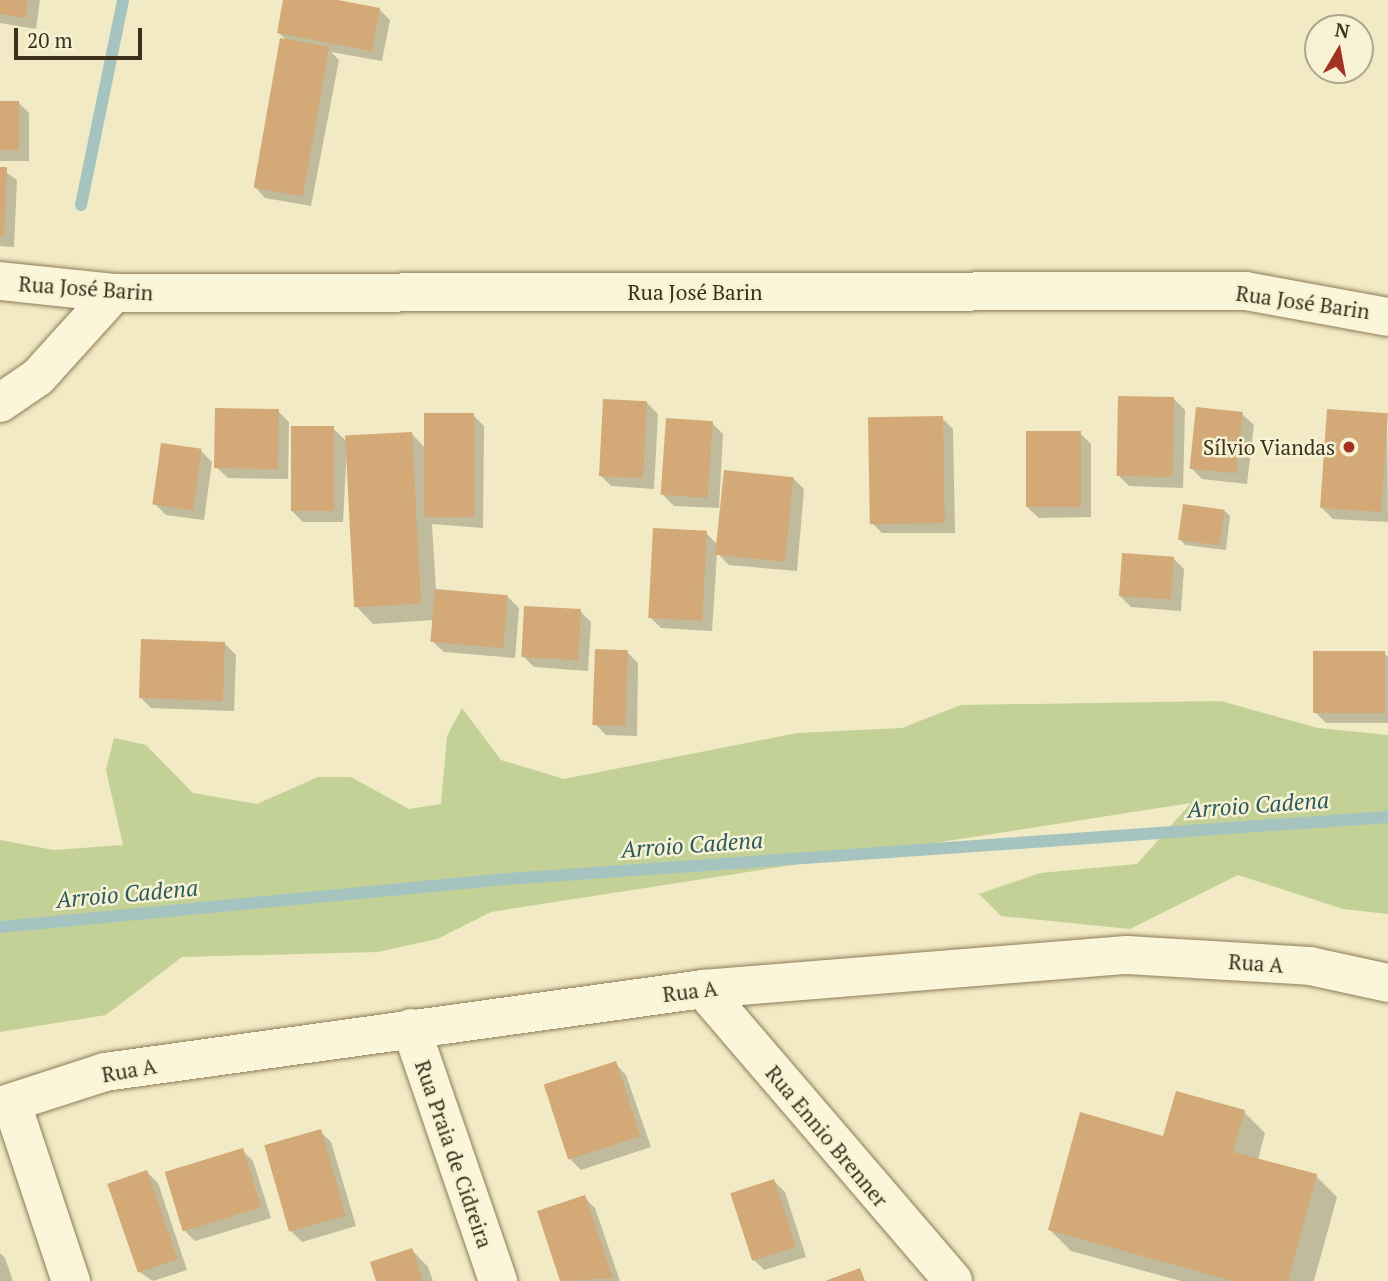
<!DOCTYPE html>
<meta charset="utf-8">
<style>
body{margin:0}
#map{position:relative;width:1388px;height:1281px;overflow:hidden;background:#f1eac4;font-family:"PT Serif",serif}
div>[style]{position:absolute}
.green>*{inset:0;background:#c3d197}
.shadow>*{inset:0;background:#0003}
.stream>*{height:12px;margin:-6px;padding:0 6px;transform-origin:6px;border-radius:6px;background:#a6c4bf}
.building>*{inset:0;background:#d2a977;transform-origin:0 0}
.roads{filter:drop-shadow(0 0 2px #8e7c59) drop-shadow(0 0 2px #8e7c59)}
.minor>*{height:38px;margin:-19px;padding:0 19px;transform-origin:19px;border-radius:19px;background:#fbf5d9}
.secondary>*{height:38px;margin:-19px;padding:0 19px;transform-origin:19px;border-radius:19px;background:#fbf5d9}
.dots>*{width:19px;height:19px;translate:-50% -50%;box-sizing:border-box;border:4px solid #f8f2d5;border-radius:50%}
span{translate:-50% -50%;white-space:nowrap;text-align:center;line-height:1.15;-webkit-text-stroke:5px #f8f2d5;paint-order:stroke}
.street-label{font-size:21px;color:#3d311e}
.poi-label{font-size:21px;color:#3d311e}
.right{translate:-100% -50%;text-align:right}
.water-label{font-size:23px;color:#2c5b5e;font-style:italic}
.north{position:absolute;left:1304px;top:14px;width:70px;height:70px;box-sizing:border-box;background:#f8f2d5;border:2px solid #ada58c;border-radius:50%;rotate:10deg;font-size:19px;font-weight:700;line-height:28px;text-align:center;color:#3d311e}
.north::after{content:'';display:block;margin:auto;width:24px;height:32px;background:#a23324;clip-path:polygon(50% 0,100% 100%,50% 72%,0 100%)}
.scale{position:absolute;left:14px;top:28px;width:128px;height:32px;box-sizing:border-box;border:4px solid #3d311e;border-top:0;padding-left:9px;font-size:21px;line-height:24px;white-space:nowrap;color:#3d311e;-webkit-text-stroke:5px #f8f2d5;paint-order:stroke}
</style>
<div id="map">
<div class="green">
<i style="clip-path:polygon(1221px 701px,1318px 728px,1388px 735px,1388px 914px,1343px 909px,1238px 875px,1130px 929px,1001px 916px,979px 894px,1040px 873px,1137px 864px,1191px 803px,491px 912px,437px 939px,378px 952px,182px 957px,106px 1015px,0 1032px,0 840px,54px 850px,123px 845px,106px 770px,114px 738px,146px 745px,193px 793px,257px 804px,318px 777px,351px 777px,409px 809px,441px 804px,447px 736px,462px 708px,501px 760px,564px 779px,797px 733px,902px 728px,961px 705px)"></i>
</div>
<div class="shadow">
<i style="clip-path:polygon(0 0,40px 0,36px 29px,0 23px)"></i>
<i style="clip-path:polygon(285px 0,328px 0,379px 9px,390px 20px,382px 61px,331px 52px,339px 60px,311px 206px,265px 198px,254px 186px,287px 41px,279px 33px)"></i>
<i style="clip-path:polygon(0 102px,18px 102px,29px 113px,29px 161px,0 161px)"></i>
<i style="clip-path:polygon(0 168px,17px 180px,14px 247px,0 246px)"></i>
<i style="clip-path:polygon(1174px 399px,1185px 410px,1183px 488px,1129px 486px,1118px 475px)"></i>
<i style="clip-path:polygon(647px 403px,658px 414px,654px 489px,611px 486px,600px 475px)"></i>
<i style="clip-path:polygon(278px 411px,289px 422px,288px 479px,228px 478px,216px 467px)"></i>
<i style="clip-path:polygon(1242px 414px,1254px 425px,1247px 484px,1202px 479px,1191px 468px)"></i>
<i style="clip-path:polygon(473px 415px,484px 426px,483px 528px,432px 524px,436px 591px,508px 597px,519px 608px,515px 658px,444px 652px,432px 641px,434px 620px,373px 624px,357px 607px,347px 445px,343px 522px,303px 522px,292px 511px,333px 428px,347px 442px,412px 434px,425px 448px)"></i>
<i style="clip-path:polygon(1387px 415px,1388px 522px,1333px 519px,1322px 508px)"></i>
<i style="clip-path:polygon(942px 418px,953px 429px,955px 533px,882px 533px,871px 522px)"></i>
<i style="clip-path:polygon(712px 423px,723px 434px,719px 508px,674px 506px,663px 495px)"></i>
<i style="clip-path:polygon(1080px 433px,1091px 444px,1091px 517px,1039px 518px,1027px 507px)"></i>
<i style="clip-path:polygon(201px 451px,212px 462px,204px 520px,166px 515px,155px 504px)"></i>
<i style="clip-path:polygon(793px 478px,804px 489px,797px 571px,729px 565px,717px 553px,712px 631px,661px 628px,650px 617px,706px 533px,719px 546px)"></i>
<i style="clip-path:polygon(1225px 511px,1230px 516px,1226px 550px,1185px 545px,1180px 539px)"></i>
<i style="clip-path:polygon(1173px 558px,1184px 569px,1181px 611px,1131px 607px,1120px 596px)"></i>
<i style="clip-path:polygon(580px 611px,591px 622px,588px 671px,534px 667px,523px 656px)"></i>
<i style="clip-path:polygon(225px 644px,236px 655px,234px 711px,151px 708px,140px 697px)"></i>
<i style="clip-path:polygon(627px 652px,638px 663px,637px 736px,606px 735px,595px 724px)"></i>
<i style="clip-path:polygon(1384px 653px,1388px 657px,1388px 723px,1326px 723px,1315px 712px)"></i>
<i style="clip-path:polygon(615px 1063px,626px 1075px,651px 1147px,581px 1170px,570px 1159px)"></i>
<i style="clip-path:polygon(1244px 1112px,1265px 1133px,1258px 1160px,1316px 1176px,1337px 1197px,1314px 1281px,1181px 1281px,1071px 1251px,1050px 1230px,1165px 1138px)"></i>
<i style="clip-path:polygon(320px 1131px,331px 1142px,356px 1226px,302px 1242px,291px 1231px)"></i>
<i style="clip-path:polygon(242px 1150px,253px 1161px,271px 1218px,195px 1241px,184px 1230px)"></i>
<i style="clip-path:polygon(147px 1172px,158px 1183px,187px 1270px,153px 1281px,138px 1271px)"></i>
<i style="clip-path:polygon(774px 1181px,785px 1192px,806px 1257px,764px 1270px,753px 1259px)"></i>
<i style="clip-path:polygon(584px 1197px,595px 1208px,620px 1281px,562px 1281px,539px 1213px)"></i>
<i style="clip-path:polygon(412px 1250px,428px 1267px,433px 1281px,378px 1281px)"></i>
<i style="clip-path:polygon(0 1253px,5px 1258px,13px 1281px,0 1281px)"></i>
</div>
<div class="stream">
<i style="left:81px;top:205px;width:209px;rotate:-78.4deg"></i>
<i style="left:0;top:927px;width:509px;rotate:-5.41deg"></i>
<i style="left:507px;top:879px;width:883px;rotate:-4.03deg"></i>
</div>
<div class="building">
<i style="clip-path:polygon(0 0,28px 0,25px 18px,0 14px)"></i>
<i style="clip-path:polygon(283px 0,338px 0,380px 8px,372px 51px,277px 33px)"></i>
<i style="left:280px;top:38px;width:50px;height:152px;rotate:10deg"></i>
<i style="left:0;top:101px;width:19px;height:49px"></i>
<i style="clip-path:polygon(0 167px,7px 167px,4px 237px,0 237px)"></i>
<i style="left:1118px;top:396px;width:56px;height:80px;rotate:1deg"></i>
<i style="left:603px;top:399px;width:44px;height:77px;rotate:3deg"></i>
<i style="left:1196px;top:407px;width:47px;height:62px;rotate:6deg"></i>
<i style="left:215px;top:408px;width:64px;height:60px;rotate:1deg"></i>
<i style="left:1327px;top:409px;width:61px;height:99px;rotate:4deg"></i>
<i style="left:424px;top:413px;width:50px;height:104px"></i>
<i style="left:943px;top:416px;width:107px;height:75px;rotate:89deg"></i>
<i style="left:666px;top:418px;width:47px;height:77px;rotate:4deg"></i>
<i style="left:291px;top:426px;width:43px;height:85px"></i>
<i style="left:1026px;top:431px;width:55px;height:76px"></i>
<i style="left:412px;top:432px;width:172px;height:67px;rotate:87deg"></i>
<i style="left:161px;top:443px;width:41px;height:62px;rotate:8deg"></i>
<i style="left:724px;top:470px;width:70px;height:85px;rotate:6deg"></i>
<i style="left:1183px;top:504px;width:42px;height:36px;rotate:8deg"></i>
<i style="left:653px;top:528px;width:54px;height:90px;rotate:3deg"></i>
<i style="left:1122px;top:553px;width:52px;height:43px;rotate:4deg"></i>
<i style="left:435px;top:589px;width:73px;height:53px;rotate:5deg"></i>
<i style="left:524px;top:606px;width:57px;height:51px;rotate:3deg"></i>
<i style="left:141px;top:639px;width:84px;height:59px;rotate:2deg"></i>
<i style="left:595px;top:649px;width:33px;height:76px;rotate:2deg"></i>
<i style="left:1313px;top:651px;width:72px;height:62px"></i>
<i style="left:616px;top:1061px;width:79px;height:76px;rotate:72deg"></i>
<i style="clip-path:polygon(1176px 1091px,1245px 1110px,1233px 1152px,1317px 1174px,1288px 1281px,1233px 1281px,1048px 1230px,1080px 1112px,1163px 1136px)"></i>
<i style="left:321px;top:1129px;width:90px;height:59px;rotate:74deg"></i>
<i style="left:243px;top:1148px;width:62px;height:82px;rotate:73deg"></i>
<i style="left:147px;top:1170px;width:94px;height:42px;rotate:71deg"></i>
<i style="left:774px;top:1179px;width:71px;height:46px;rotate:72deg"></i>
<i style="clip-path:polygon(585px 1195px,613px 1278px,560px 1281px,537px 1211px)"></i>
<i style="clip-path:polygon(412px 1248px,423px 1281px,376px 1281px,370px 1262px)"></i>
<i style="clip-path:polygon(860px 1268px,865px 1281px,825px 1281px)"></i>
</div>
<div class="roads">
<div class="minor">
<i style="left:703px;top:989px;width:384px;rotate:49.4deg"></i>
<i style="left:411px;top:1028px;width:268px;rotate:71deg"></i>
<i style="left:12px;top:1104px;width:187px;rotate:71.6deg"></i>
<i style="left:0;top:1106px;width:110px;rotate:-17.9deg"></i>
<i style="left:105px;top:1072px;width:604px;rotate:-7.9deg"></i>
<i style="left:703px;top:989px;width:425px;rotate:-4.6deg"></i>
<i style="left:1127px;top:955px;width:183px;rotate:3.4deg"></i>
<i style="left:1310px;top:966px;width:80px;rotate:12.3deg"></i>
</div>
<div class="secondary">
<i style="left:0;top:281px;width:115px;rotate:6deg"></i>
<i style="left:114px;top:293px;width:1132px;rotate:-0.1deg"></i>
<i style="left:1246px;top:291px;width:144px;rotate:10.4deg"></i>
<i style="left:0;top:403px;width:46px;rotate:-34.4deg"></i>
<i style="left:38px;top:377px;width:113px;rotate:-47.9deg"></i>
</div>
</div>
<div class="dots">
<i style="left:1349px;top:447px;background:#a23324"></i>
</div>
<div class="street-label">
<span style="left:86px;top:288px;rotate:4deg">Rua José Barin</span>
<span style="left:695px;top:292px">Rua José Barin</span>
<span style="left:1303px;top:302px;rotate:8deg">Rua José Barin</span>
<span style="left:1256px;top:963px;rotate:4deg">Rua A</span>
<span style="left:690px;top:991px;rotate:-7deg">Rua A</span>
<span style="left:129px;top:1070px;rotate:-10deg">Rua A</span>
<span style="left:827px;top:1136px;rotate:50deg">Rua Ennio Brenner</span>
<span style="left:454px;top:1154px;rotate:71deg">Rua Praia de Cidreira</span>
</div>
<div class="poi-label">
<span class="right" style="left:1335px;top:447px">Sílvio Viandas</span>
</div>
<div class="water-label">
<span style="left:1258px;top:805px;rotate:-4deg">Arroio Cadena</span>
<span style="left:692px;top:845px;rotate:-4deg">Arroio Cadena</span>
<span style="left:127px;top:894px;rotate:-5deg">Arroio Cadena</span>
</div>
<div class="north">N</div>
<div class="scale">20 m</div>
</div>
